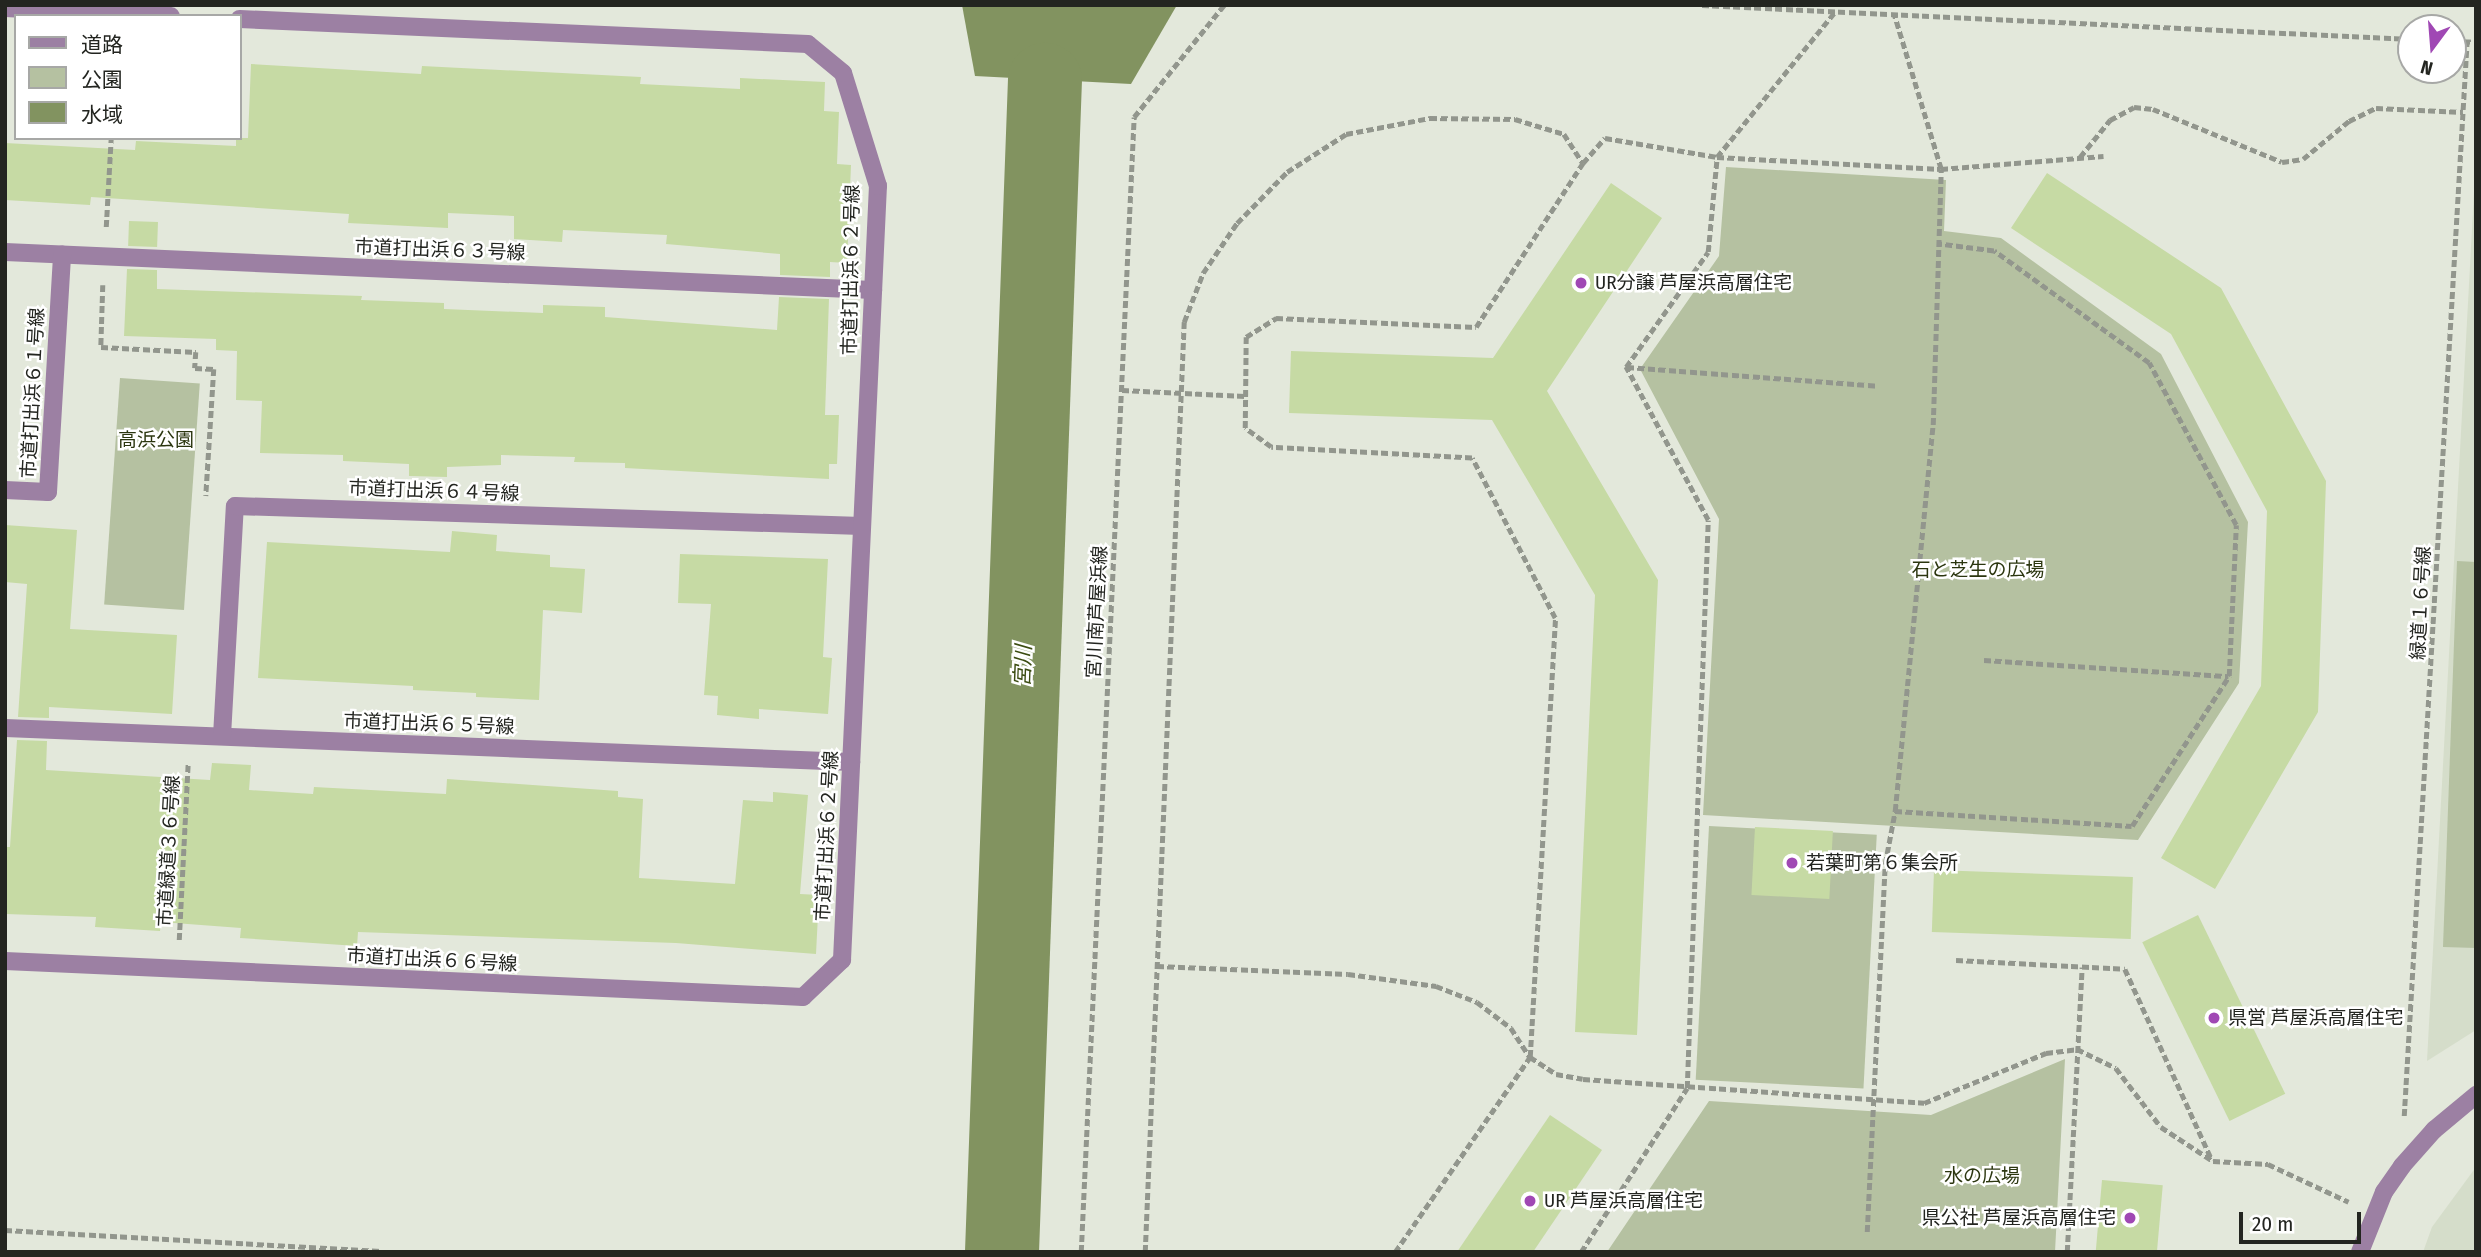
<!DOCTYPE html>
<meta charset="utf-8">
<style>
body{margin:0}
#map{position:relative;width:2481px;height:1257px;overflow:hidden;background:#e3e8db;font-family:"Fira Sans Condensed","Noto Sans JP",sans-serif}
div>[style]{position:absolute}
.built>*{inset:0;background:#d5ddca}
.green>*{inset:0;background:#b5c1a1;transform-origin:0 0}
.water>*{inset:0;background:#829360}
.river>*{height:74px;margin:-37px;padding:0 37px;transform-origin:37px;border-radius:37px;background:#829360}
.building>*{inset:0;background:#c6daa4;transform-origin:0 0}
.path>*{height:4.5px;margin-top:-2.25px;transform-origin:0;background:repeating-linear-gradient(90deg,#92968d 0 7px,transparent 0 10.5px)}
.minor>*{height:18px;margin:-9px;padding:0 9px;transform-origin:9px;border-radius:9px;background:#9c80a3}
.dots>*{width:19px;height:19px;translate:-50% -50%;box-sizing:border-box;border:4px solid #fff;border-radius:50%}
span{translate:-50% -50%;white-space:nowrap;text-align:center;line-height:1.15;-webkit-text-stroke:5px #fff;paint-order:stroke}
.street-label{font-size:19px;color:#232520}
.poi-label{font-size:19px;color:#232520}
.left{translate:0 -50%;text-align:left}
.right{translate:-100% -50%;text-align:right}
.park-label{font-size:19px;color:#2b360f}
.water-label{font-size:21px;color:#3b4c11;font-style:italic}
.frame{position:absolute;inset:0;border:7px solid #232520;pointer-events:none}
.legend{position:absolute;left:14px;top:14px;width:228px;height:126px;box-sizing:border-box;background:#fff;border:2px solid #a7a8a6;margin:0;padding:9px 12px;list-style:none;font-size:21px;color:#232520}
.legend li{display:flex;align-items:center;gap:14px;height:35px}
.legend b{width:35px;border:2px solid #a7a8a6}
.north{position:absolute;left:2397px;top:14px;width:70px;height:70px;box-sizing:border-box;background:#fff;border:2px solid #a7a8a6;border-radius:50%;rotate:196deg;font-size:19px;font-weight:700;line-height:28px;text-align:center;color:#232520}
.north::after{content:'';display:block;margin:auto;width:24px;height:32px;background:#a048b4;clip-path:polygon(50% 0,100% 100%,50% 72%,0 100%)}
.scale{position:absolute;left:2239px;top:1212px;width:122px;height:32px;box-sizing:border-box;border:4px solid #232520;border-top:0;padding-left:9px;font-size:21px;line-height:24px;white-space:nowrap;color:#232520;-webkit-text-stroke:5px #fff;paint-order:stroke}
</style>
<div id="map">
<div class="built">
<i style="clip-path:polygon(2476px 155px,2476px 1030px,2427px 1061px)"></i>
<i style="clip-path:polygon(2476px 1167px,2476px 1252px,2423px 1252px,2432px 1227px)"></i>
</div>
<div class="green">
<i style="clip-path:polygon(1726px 167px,1946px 180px,1944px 231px,2001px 238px,2161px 354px,2248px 522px,2239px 683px,2138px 840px,1703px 815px,1719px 519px,1640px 369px,1719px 256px)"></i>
<i style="left:120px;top:378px;width:80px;height:227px;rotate:4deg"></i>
<i style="clip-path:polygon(2457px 561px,2476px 562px,2476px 948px,2443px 947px)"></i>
<i style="left:1709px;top:826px;width:168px;height:254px;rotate:3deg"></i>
<i style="clip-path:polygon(2065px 1059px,2055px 1252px,1607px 1252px,1709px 1101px,1931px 1115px)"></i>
</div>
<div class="water">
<i style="clip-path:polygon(962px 5px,1177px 5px,1131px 84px,975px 76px)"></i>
</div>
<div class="river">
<i style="left:1002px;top:1252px;width:1173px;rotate:-87.9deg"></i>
</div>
<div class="building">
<i style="clip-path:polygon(251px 64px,421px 74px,422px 66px,641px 77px,640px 84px,740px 89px,740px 78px,825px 82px,824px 111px,839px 112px,837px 164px,851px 165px,847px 263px,830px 262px,830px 277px,780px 275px,780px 254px,666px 244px,667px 235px,563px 230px,562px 242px,514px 239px,514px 216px,448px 213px,448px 228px,348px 223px,349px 214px,91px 197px,90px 205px,5px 200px,5px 143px,135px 150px,136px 141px,236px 146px,236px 138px,248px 138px)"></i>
<i style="clip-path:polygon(2047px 173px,2221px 288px,2326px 481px,2318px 712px,2215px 889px,2161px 858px,2261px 686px,2267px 511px,2171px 334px,2011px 228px)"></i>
<i style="clip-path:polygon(1611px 183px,1662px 218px,1547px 391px,1658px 580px,1637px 1035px,1575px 1032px,1595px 595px,1492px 420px,1289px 413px,1291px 351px,1493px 358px)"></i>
<i style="left:129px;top:221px;width:29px;height:25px;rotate:2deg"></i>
<i style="clip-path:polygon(127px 269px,157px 270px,157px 289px,362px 296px,361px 300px,444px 303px,444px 309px,543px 313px,543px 305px,605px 307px,605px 317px,777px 330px,779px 297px,829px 299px,825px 415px,839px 415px,837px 464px,829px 464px,829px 479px,625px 468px,625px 463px,574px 462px,575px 457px,501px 455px,501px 465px,447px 467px,447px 477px,409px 476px,409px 464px,343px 461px,343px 455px,260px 453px,262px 401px,236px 400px,237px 351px,216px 350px,216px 339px,124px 336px)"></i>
<i style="clip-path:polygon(5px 525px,77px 530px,70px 629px,177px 635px,172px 714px,49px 707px,49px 718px,18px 717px,27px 584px,5px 582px)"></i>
<i style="clip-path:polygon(452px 531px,497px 535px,496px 551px,550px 555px,550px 567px,585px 569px,582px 613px,543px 610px,539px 700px,476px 697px,476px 693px,413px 690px,413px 686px,258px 678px,267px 542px,450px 552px)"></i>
<i style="clip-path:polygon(680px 554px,828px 559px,823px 657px,832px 658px,828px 714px,759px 709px,759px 719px,717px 715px,718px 696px,704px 695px,711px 604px,678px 603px)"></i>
<i style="clip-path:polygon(17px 740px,47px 741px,46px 770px,210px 780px,212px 763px,251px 765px,249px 790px,313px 794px,314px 787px,446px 794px,447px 779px,618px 791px,618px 797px,643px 799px,639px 878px,735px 884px,743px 800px,773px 802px,773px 792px,808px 795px,800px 894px,819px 895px,816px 954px,676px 943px,358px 932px,357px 946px,240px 938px,241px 928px,161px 922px,160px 931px,95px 927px,96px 917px,5px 914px,5px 847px,10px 847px)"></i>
<i style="left:1755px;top:827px;width:78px;height:68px;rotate:3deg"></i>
<i style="left:1934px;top:870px;width:199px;height:62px;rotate:2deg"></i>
<i style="left:2198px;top:915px;width:199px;height:62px;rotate:64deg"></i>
<i style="clip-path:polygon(1550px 1115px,1602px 1150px,1533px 1252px,1457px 1252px)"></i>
<i style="left:2102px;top:1180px;width:61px;height:72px;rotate:5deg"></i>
</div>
<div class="path">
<i style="left:1702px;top:5px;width:710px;rotate:2.75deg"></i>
<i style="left:2453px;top:41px;width:23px;rotate:2deg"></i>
<i style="left:2080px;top:157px;width:48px;rotate:-51deg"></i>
<i style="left:2110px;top:120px;width:27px;rotate:-28deg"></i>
<i style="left:2134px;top:107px;width:19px;rotate:6deg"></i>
<i style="left:2153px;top:109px;width:139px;rotate:22.3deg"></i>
<i style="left:2282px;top:162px;width:21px;rotate:-8deg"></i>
<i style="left:2303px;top:159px;width:60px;rotate:-39.6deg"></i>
<i style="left:2349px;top:121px;width:30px;rotate:-26deg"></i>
<i style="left:2376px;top:108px;width:87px;rotate:2.6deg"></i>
<i style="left:106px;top:227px;width:89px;rotate:-86.8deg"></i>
<i style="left:103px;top:285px;width:62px;rotate:91.8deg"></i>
<i style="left:101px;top:347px;width:95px;rotate:3deg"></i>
<i style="left:196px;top:352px;width:16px;rotate:94deg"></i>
<i style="left:195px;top:368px;width:19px;rotate:3deg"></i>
<i style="left:214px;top:369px;width:127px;rotate:93.6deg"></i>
<i style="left:1627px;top:367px;width:251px;rotate:4.3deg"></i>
<i style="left:1122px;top:390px;width:123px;rotate:2.8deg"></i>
<i style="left:1984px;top:660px;width:245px;rotate:3.8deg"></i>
<i style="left:1895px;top:811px;width:237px;rotate:3.6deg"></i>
<i style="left:2132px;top:826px;width:179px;rotate:-57.1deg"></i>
<i style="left:2229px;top:676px;width:151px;rotate:-87.3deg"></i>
<i style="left:2236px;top:525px;width:184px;rotate:-118.2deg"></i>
<i style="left:2149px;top:363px;width:191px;rotate:-144.1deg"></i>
<i style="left:1994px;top:251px;width:55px;rotate:-172.7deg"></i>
<i style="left:179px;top:940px;width:176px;rotate:-87.1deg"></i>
<i style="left:1956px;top:960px;width:169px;rotate:3deg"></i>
<i style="left:2125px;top:969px;width:210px;rotate:65.5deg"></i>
<i style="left:1157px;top:966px;width:191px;rotate:2.4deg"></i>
<i style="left:1348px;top:974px;width:89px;rotate:7.8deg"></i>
<i style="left:1436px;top:986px;width:44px;rotate:21.3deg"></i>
<i style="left:1477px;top:1002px;width:43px;rotate:37.4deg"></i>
<i style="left:1511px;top:1028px;width:35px;rotate:57deg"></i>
<i style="left:1530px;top:1057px;width:31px;rotate:33deg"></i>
<i style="left:1556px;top:1074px;width:27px;rotate:10deg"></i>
<i style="left:1583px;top:1079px;width:342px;rotate:4deg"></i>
<i style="left:1924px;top:1103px;width:132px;rotate:-22.3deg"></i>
<i style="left:2046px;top:1053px;width:31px;rotate:-7deg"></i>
<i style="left:2077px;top:1049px;width:43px;rotate:26deg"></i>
<i style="left:2116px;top:1068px;width:74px;rotate:52.7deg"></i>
<i style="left:2161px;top:1127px;width:62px;rotate:33.2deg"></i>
<i style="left:2213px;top:1161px;width:55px;rotate:3.1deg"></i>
<i style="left:2268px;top:1164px;width:89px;rotate:25.1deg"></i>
<i style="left:2404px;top:1116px;width:1077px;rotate:-86.65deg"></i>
<i style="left:5px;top:1230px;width:377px;rotate:3.2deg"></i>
<i style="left:1867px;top:1232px;width:368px;rotate:-87.2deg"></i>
<i style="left:1885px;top:864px;width:54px;rotate:-79.3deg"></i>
<i style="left:1895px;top:811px;width:388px;rotate:-84.4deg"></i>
<i style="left:1933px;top:425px;width:256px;rotate:-88.2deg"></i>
<i style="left:1941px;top:169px;width:163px;rotate:-4.6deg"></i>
<i style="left:1081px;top:1252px;width:1136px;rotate:-87.33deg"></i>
<i style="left:1134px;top:117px;width:144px;rotate:-51.2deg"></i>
<i style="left:1145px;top:1252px;width:931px;rotate:-87.6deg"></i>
<i style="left:1184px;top:322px;width:53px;rotate:-68.8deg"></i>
<i style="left:1203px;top:273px;width:60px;rotate:-55.8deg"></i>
<i style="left:1237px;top:223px;width:71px;rotate:-45.6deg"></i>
<i style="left:1287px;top:172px;width:70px;rotate:-32.8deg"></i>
<i style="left:1346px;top:134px;width:86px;rotate:-10.8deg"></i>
<i style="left:1430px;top:118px;width:85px;rotate:0.7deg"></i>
<i style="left:1515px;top:119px;width:51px;rotate:17deg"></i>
<i style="left:1564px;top:134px;width:35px;rotate:57deg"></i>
<i style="left:1395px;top:1252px;width:237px;rotate:-55.3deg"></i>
<i style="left:1530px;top:1057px;width:440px;rotate:-86.7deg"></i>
<i style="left:1555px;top:618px;width:180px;rotate:-117.4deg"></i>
<i style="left:1472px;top:458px;width:201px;rotate:-176.9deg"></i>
<i style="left:1271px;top:447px;width:32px;rotate:-144deg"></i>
<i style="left:1245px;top:428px;width:91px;rotate:-89.4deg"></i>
<i style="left:1246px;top:337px;width:36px;rotate:-32deg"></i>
<i style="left:1276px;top:318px;width:200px;rotate:2.6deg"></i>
<i style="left:1476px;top:327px;width:196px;rotate:-56.9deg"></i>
<i style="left:1583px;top:163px;width:33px;rotate:-49deg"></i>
<i style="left:1605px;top:138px;width:114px;rotate:9.6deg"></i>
<i style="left:1717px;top:157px;width:187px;rotate:-50.9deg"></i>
<i style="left:1581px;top:1252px;width:195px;rotate:-57.1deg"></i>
<i style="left:1687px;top:1088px;width:568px;rotate:-87.88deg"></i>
<i style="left:1708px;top:520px;width:174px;rotate:-118.2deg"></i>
<i style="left:1626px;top:367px;width:141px;rotate:-54.5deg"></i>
<i style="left:1708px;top:252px;width:95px;rotate:-84.6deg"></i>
<i style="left:1717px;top:157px;width:224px;rotate:3.1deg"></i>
<i style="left:1941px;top:169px;width:162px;rotate:-106.9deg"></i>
<i style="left:2067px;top:1252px;width:285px;rotate:-87deg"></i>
</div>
<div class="minor">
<i style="left:5px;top:8px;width:166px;rotate:2.8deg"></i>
<i style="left:5px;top:252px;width:869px;rotate:2.51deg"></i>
<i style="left:5px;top:490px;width:43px;rotate:2.7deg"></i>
<i style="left:48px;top:492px;width:238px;rotate:-86.6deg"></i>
<i style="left:5px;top:728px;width:847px;rotate:2.3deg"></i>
<i style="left:222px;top:736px;width:230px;rotate:-86.8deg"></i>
<i style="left:235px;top:506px;width:627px;rotate:1.83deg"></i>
<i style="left:5px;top:961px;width:799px;rotate:2.58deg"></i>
<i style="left:803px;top:997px;width:54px;rotate:-43.5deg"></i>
<i style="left:842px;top:960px;width:775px;rotate:-87.34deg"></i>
<i style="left:878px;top:186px;width:118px;rotate:-107.2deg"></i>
<i style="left:843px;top:73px;width:45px;rotate:-140.4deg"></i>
<i style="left:808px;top:44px;width:569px;rotate:-177.48deg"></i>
<i style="left:2360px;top:1252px;width:65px;rotate:-68.2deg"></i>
<i style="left:2384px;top:1192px;width:32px;rotate:-55deg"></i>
<i style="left:2402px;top:1166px;width:48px;rotate:-48.4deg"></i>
<i style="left:2434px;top:1130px;width:55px;rotate:-39.8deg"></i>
</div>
<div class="dots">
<i style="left:1581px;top:283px;background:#a048b4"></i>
<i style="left:1792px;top:863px;background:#a048b4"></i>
<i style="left:2214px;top:1018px;background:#a048b4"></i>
<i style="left:1530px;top:1201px;background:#a048b4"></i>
<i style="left:2130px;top:1218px;background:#a048b4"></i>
</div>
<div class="street-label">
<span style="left:440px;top:250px;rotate:2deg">市道打出浜６３号線</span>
<span style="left:851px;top:270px;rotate:-89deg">市道打出浜６２号線</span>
<span style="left:33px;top:393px;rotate:-87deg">市道打出浜６１号線</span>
<span style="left:434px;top:491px;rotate:2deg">市道打出浜６４号線</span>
<span style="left:2421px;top:603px;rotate:-87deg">緑道１６号線</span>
<span style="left:1097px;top:612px;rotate:-87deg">宮川南芦屋浜線</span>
<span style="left:429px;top:724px;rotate:2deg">市道打出浜６５号線</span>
<span style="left:827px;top:836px;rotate:-87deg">市道打出浜６２号線</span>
<span style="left:169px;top:851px;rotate:-87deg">市道緑道３６号線</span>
<span style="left:432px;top:960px;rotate:3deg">市道打出浜６６号線</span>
</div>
<div class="poi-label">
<span class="left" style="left:1595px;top:283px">UR分譲 芦屋浜高層住宅</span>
<span class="left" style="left:1806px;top:863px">若葉町第６集会所</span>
<span class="left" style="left:2228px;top:1018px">県営 芦屋浜高層住宅</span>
<span class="left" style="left:1544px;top:1201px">UR 芦屋浜高層住宅</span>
<span class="right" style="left:2116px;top:1218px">県公社 芦屋浜高層住宅</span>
</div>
<div class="park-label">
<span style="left:156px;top:440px">高浜公園</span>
<span style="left:1978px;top:570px">石と芝生の広場</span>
<span style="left:1982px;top:1176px">水の広場</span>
</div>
<div class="water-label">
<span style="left:1023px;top:666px;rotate:-88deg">宮川</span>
</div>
<div class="frame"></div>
<ul class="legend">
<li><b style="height:9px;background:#9c80a3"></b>道路</li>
<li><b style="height:19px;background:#b5c1a1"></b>公園</li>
<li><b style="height:19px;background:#829360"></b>水域</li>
</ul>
<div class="north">N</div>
<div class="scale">20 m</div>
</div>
